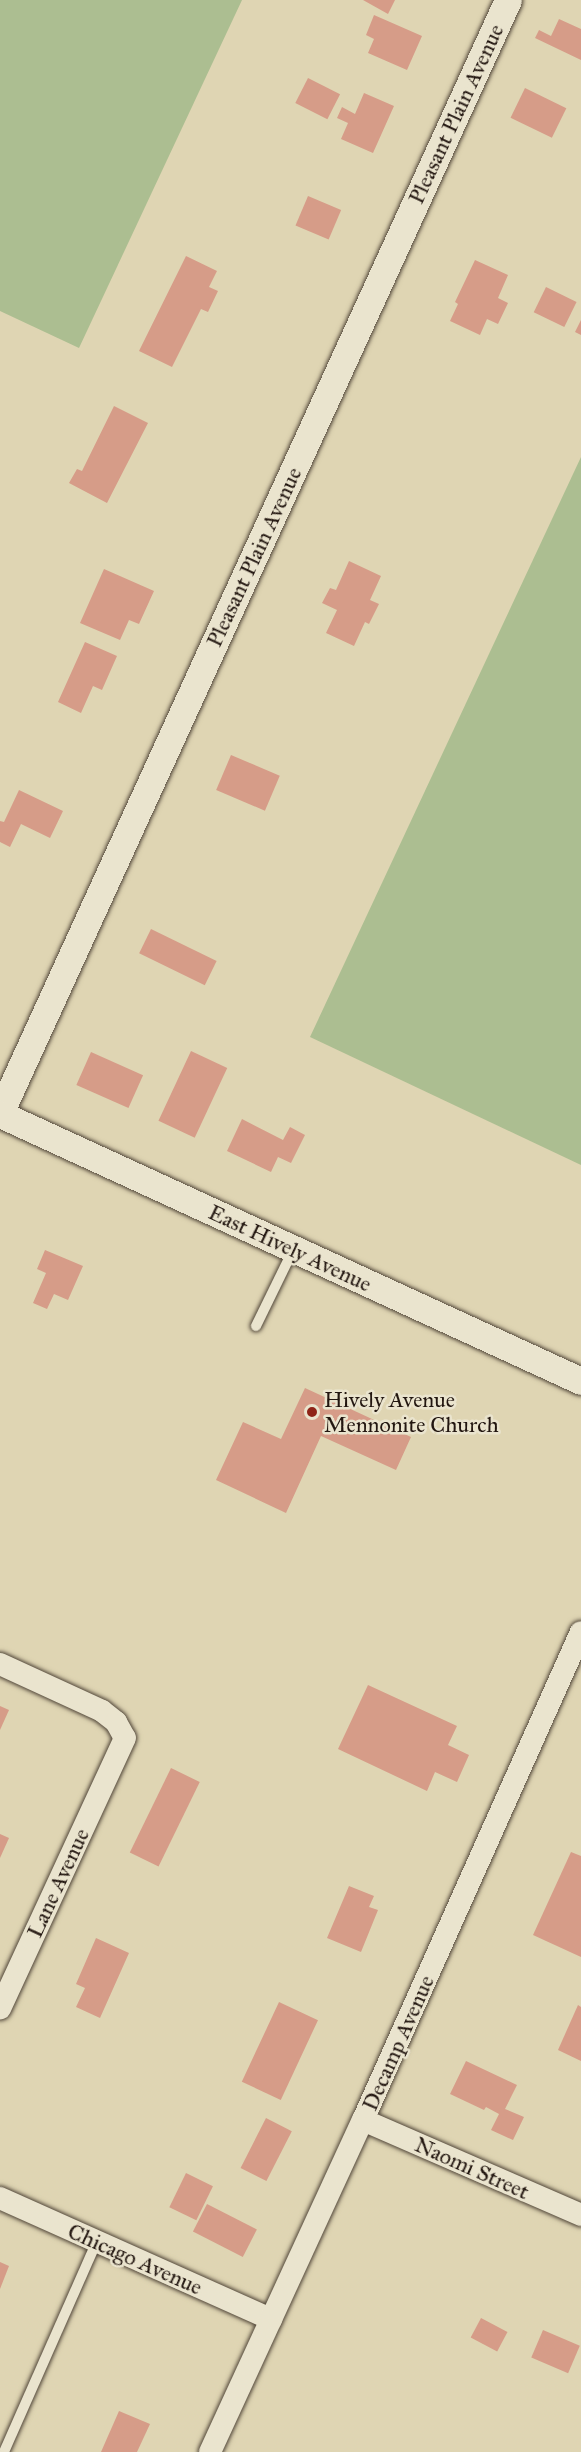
<!DOCTYPE html>
<style>
body{margin:0}
#map{position:relative;width:581px;height:2452px;overflow:hidden;background:#dfd5b3;font-family:"IM FELL Great Primer",serif}
div>[style]{position:absolute}
.green>*{inset:0;background:#acbe91}
.building>*{inset:0;background:#d69c88;transform-origin:0 0}
.roads{filter:drop-shadow(0 0 2px #514639) drop-shadow(0 0 2px #514639)}
.service>*{height:10px;margin:-5px;padding:0 5px;transform-origin:5px;border-radius:5px;background:#eae4ce}
.minor>*{height:22px;margin:-11px;padding:0 11px;transform-origin:11px;border-radius:11px;background:#eae4ce}
.tertiary>*{height:27px;margin:-13.5px;padding:0 13.5px;transform-origin:13.5px;border-radius:13.5px;background:#eae4ce}
.dots>*{width:16px;height:16px;translate:-50% -50%;box-sizing:border-box;border:3px solid #eae4ce;border-radius:50%}
span{translate:-50% -50%;white-space:nowrap;text-align:center;line-height:1.15;-webkit-text-stroke:5px #eae4ce;paint-order:stroke}
.street-label{font-size:22px;color:#221610}
.poi-label{font-size:22px;color:#221610}
.left{translate:0 -50%;text-align:left}
</style>
<div id="map">
<div class="green">
<i style="clip-path:polygon(0 0,242px 0,79px 348px,0 311px)"></i>
<i style="clip-path:polygon(581px 457px,581px 1165px,310px 1037px)"></i>
</div>
<div class="building">
<i style="clip-path:polygon(363px 0,395px 0,388px 14px)"></i>
<i style="clip-path:polygon(374px 15px,422px 36px,407px 70px,368px 53px,374px 39px,366px 35px)"></i>
<i style="clip-path:polygon(559px 19px,581px 29px,581px 60px,535px 38px,539px 30px,551px 36px)"></i>
<i style="left:308px;top:78px;width:36px;height:28px;rotate:27deg"></i>
<i style="left:525px;top:88px;width:46px;height:33px;rotate:26deg"></i>
<i style="clip-path:polygon(364px 93px,394px 106px,373px 153px,341px 139px,348px 123px,337px 118px,342px 107px,355px 114px)"></i>
<i style="left:308px;top:196px;width:36px;height:32px;rotate:23deg"></i>
<i style="clip-path:polygon(186px 256px,217px 271px,209px 287px,218px 291px,208px 312px,201px 309px,172px 367px,139px 351px)"></i>
<i style="clip-path:polygon(475px 260px,508px 275px,498px 298px,508px 303px,498px 324px,487px 319px,480px 335px,450px 321px,458px 304px,455px 302px)"></i>
<i style="left:546px;top:287px;width:34px;height:28px;rotate:26deg"></i>
<i style="clip-path:polygon(581px 320px,581px 335px,575px 332px)"></i>
<i style="clip-path:polygon(114px 406px,148px 423px,107px 503px,69px 483px,77px 469px,82px 471px)"></i>
<i style="clip-path:polygon(349px 561px,381px 576px,370px 600px,379px 604px,369px 624px,365px 622px,354px 646px,326px 633px,337px 610px,322px 603px,330px 588px,336px 590px)"></i>
<i style="clip-path:polygon(104px 569px,154px 591px,139px 624px,129px 620px,120px 640px,80px 623px)"></i>
<i style="clip-path:polygon(85px 642px,117px 656px,102px 690px,93px 686px,81px 713px,58px 702px)"></i>
<i style="left:231px;top:755px;width:53px;height:38px;rotate:23deg"></i>
<i style="clip-path:polygon(19px 790px,63px 811px,50px 838px,21px 824px,10px 847px,0 842px,0 821px,4px 822px)"></i>
<i style="left:151px;top:929px;width:73px;height:27px;rotate:26deg"></i>
<i style="left:191px;top:1051px;width:40px;height:77px;rotate:25deg"></i>
<i style="left:91px;top:1052px;width:57px;height:36px;rotate:24deg"></i>
<i style="clip-path:polygon(242px 1119px,283px 1140px,290px 1127px,305px 1135px,291px 1163px,278px 1157px,271px 1172px,227px 1151px)"></i>
<i style="clip-path:polygon(45px 1250px,83px 1266px,68px 1300px,54px 1294px,47px 1309px,33px 1303px,46px 1273px,37px 1269px)"></i>
<i style="clip-path:polygon(305px 1388px,411px 1437px,396px 1470px,321px 1436px,286px 1513px,216px 1480px,243px 1422px,281px 1439px)"></i>
<i style="clip-path:polygon(368px 1685px,457px 1726px,448px 1745px,469px 1755px,457px 1782px,435px 1772px,427px 1791px,338px 1749px)"></i>
<i style="clip-path:polygon(0 1706px,9px 1710px,0 1730px)"></i>
<i style="left:171px;top:1768px;width:32px;height:94px;rotate:26deg"></i>
<i style="clip-path:polygon(0 1834px,9px 1838px,0 1858px)"></i>
<i style="clip-path:polygon(571px 1852px,581px 1856px,581px 1957px,533px 1935px)"></i>
<i style="clip-path:polygon(349px 1886px,374px 1896px,369px 1907px,378px 1910px,361px 1952px,327px 1938px)"></i>
<i style="clip-path:polygon(96px 1938px,129px 1953px,100px 2018px,76px 2007px,85px 1988px,76px 1984px)"></i>
<i style="left:279px;top:2002px;width:43px;height:88px;rotate:25deg"></i>
<i style="clip-path:polygon(578px 2005px,581px 2007px,581px 2061px,558px 2050px)"></i>
<i style="clip-path:polygon(466px 2061px,517px 2085px,505px 2109px,524px 2117px,513px 2140px,491px 2130px,499px 2114px,486px 2107px,484px 2110px,450px 2094px)"></i>
<i style="left:266px;top:2118px;width:29px;height:56px;rotate:27deg"></i>
<i style="left:186px;top:2173px;width:30px;height:38px;rotate:26deg"></i>
<i style="left:207px;top:2204px;width:56px;height:31px;rotate:27deg"></i>
<i style="clip-path:polygon(0 2262px,9px 2266px,0 2289px)"></i>
<i style="left:481px;top:2318px;width:30px;height:22px;rotate:28deg"></i>
<i style="left:543px;top:2330px;width:40px;height:30px;rotate:23deg"></i>
<i style="clip-path:polygon(119px 2411px,150px 2424px,137px 2452px,101px 2452px)"></i>
</div>
<div class="roads">
<div class="service">
<i style="left:256px;top:1326px;width:85px;rotate:-64deg"></i>
<i style="left:4px;top:2452px;width:231px;rotate:-66.2deg"></i>
</div>
<div class="minor">
<i style="left:0;top:1664px;width:112px;rotate:24.7deg"></i>
<i style="left:102px;top:1711px;width:18px;rotate:38deg"></i>
<i style="left:116px;top:1722px;width:18px;rotate:61deg"></i>
<i style="left:125px;top:1738px;width:298px;rotate:114.8deg"></i>
<i style="left:363px;top:2120px;width:238px;rotate:23.5deg"></i>
<i style="left:0;top:2198px;width:297px;rotate:24.1deg"></i>
<i style="left:210px;top:2452px;width:366px;rotate:-65.3deg"></i>
<i style="left:363px;top:2120px;width:534px;rotate:-65.93deg"></i>
</div>
<div class="tertiary">
<i style="left:0;top:1113px;width:1223px;rotate:-65.47deg"></i>
<i style="left:0;top:1114px;width:639px;rotate:24.68deg"></i>
</div>
</div>
<div class="dots">
<i style="left:312px;top:1412px;background:#8f2418"></i>
</div>
<div class="street-label">
<span style="left:456px;top:114px;rotate:-65deg">Pleasant Plain Avenue</span>
<span style="left:254px;top:557px;rotate:-65deg">Pleasant Plain Avenue</span>
<span style="left:290px;top:1248px;rotate:25deg">East Hively Avenue</span>
<span style="left:58px;top:1883px;rotate:-65deg">Lane Avenue</span>
<span style="left:398px;top:2043px;rotate:-66deg">Decamp Avenue</span>
<span style="left:472px;top:2168px;rotate:24deg">Naomi Street</span>
<span style="left:135px;top:2259px;rotate:24deg">Chicago Avenue</span>
</div>
<div class="poi-label">
<span class="left" style="left:324px;top:1412px">Hively Avenue<br>Mennonite Church</span>
</div>
</div>
